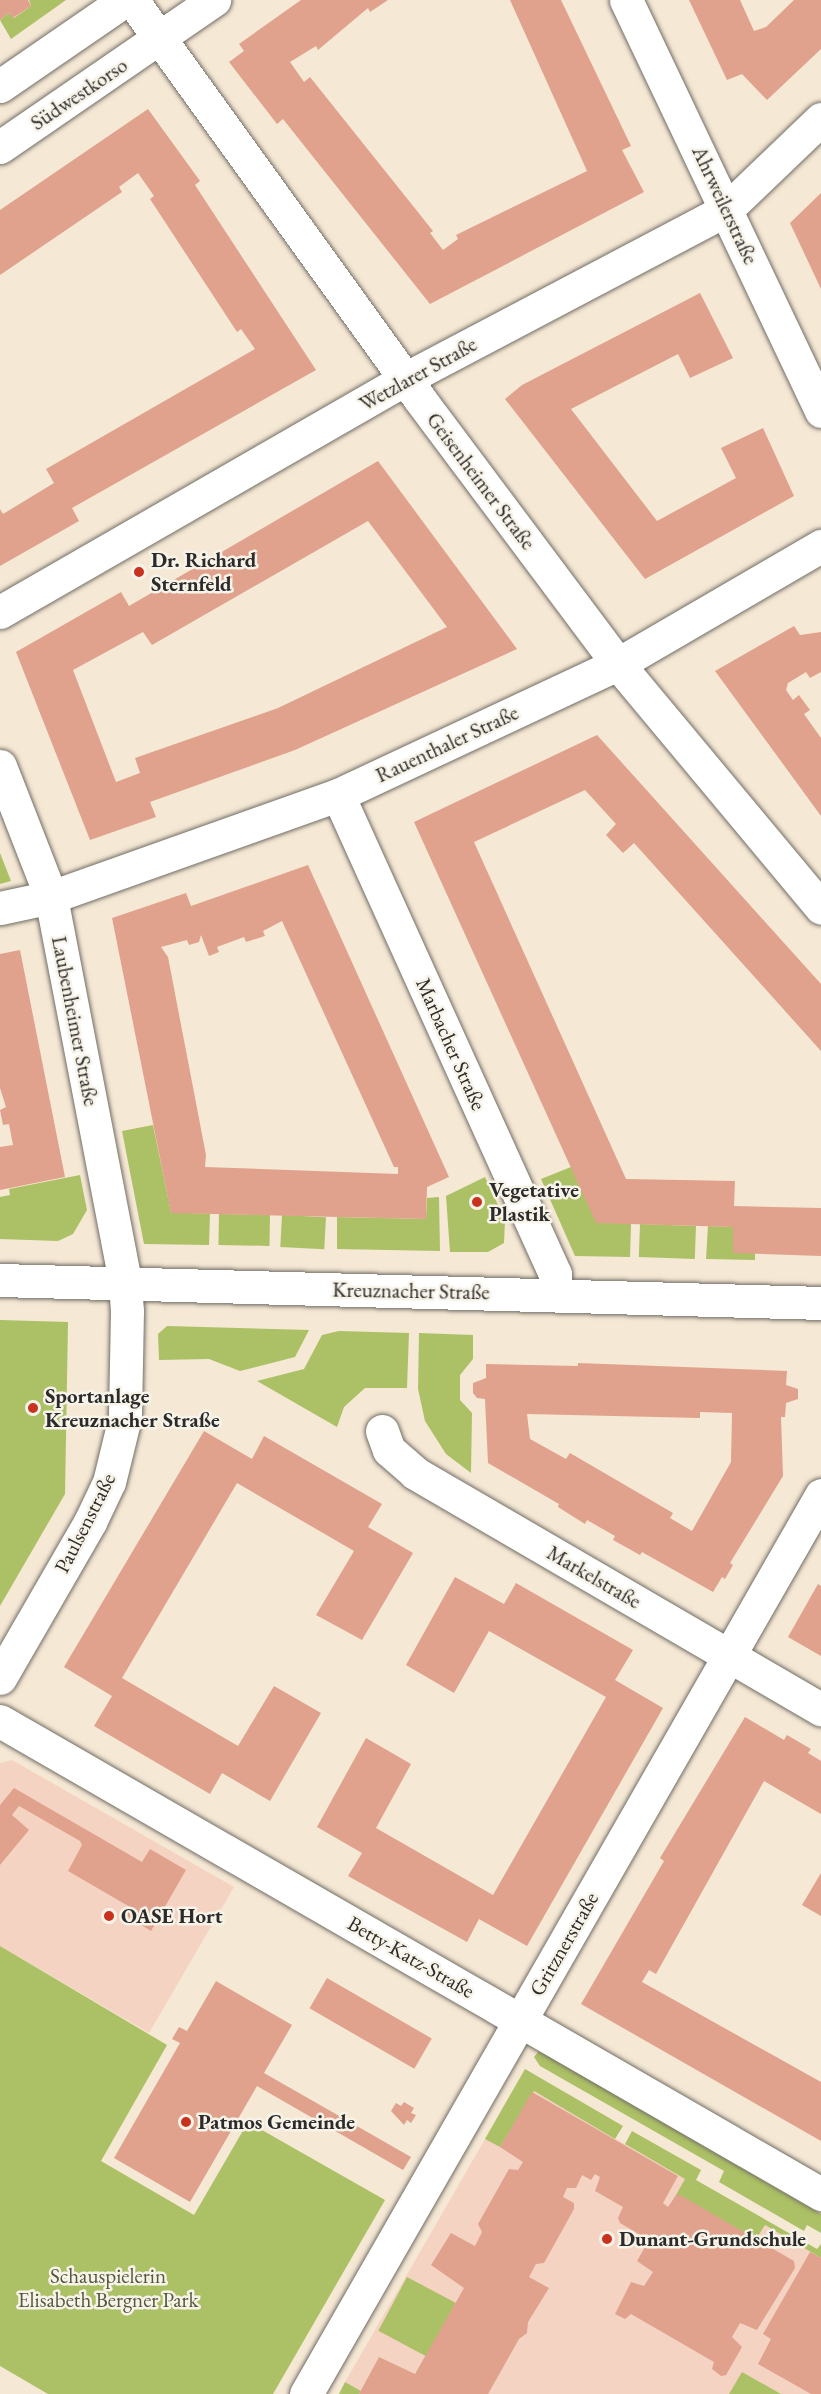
<!DOCTYPE html>
<meta charset="utf-8">
<style>
body{margin:0}
#map{position:relative;width:821px;height:2394px;overflow:hidden;background:#f5e8d4;font-family:"EB Garamond",serif}
div>[style]{position:absolute}
.built>*{inset:0;background:#f5d3c2}
.green>*{inset:0;background:#acc065;transform-origin:0 0}
.building>*{inset:0;background:#e0a28c;transform-origin:0 0}
.roads{filter:drop-shadow(0 0 2px #726d66) drop-shadow(0 0 2px #726d66)}
.minor>*{height:33px;margin:-16.5px;padding:0 16.5px;transform-origin:16.5px;border-radius:16.5px;background:#fff}
.dots>*{width:16px;height:16px;translate:-50% -50%;box-sizing:border-box;border:3px solid #f7f3e8;border-radius:50%}
span{translate:-50% -50%;white-space:nowrap;text-align:center;line-height:1.15;-webkit-text-stroke:5px #f7f3e8;paint-order:stroke}
.street-label{font-size:21px;color:#2b2b2b}
.poi-label{font-size:21px;color:#2b2b2b;font-weight:700}
.left{translate:0 -50%;text-align:left}
.park-label{font-size:21px;color:#52583c}
</style>
<div id="map">
<div class="built">
<i style="clip-path:polygon(12px 1760px,234px 1887px,149px 2033px,0 1946px,0 1763px)"></i>
<i style="clip-path:polygon(518px 2082px,821px 2258px,821px 2394px,366px 2394px,345px 2382px)"></i>
</div>
<div class="green">
<i style="clip-path:polygon(29px 0,66px 0,11px 39px,0 20px,9px 13px,14px 18px,31px 6px)"></i>
<i style="clip-path:polygon(0 853px,11px 881px,0 884px)"></i>
<i style="clip-path:polygon(153px 1125px,171px 1212px,210px 1214px,209px 1245px,144px 1244px,122px 1131px)"></i>
<i style="clip-path:polygon(571px 1167px,631px 1224px,630px 1257px,575px 1256px,541px 1179px)"></i>
<i style="clip-path:polygon(80px 1175px,87px 1210px,73px 1234px,58px 1241px,0 1239px,0 1197px,10px 1195px,9px 1189px)"></i>
<i style="clip-path:polygon(485px 1177px,505px 1220px,504px 1243px,488px 1252px,450px 1252px,446px 1196px)"></i>
<i style="clip-path:polygon(439px 1197px,440px 1251px,337px 1249px,337px 1217px,426px 1219px,427px 1198px)"></i>
<i style="left:219px;top:1214px;width:51px;height:31px;rotate:1deg"></i>
<i style="left:282px;top:1215px;width:44px;height:32px;rotate:3deg"></i>
<i style="left:640px;top:1224px;width:56px;height:33px;rotate:2deg"></i>
<i style="clip-path:polygon(708px 1226px,733px 1227px,755px 1253px,755px 1260px,706px 1259px)"></i>
<i style="clip-path:polygon(0 1320px,68px 1322px,65px 1494px,0 1606px)"></i>
<i style="clip-path:polygon(167px 1326px,309px 1330px,295px 1357px,240px 1371px,209px 1359px,159px 1360px,158px 1334px)"></i>
<i style="clip-path:polygon(339px 1331px,409px 1333px,407px 1388px,365px 1388px,344px 1407px,337px 1427px,257px 1381px,304px 1369px,322px 1335px)"></i>
<i style="clip-path:polygon(419px 1333px,473px 1335px,473px 1359px,460px 1375px,460px 1400px,472px 1413px,471px 1473px,446px 1454px,425px 1421px,418px 1389px)"></i>
<i style="clip-path:polygon(0 1946px,167px 2045px,101px 2161px,194px 2215px,248px 2122px,385px 2200px,273px 2394px,48px 2394px,0 2366px)"></i>
<i style="clip-path:polygon(539px 2051px,821px 2214px,821px 2233px,807px 2225px,804px 2231px,719px 2182px,724px 2171px,540px 2066px,534px 2057px)"></i>
<i style="clip-path:polygon(525px 2069px,623px 2126px,615px 2139px,534px 2091px,500px 2147px,485px 2139px)"></i>
<i style="clip-path:polygon(632px 2131px,701px 2170px,696px 2180px,817px 2249px,821px 2244px,821px 2258px,765px 2225px,756px 2239px,676px 2195px,685px 2179px,625px 2144px)"></i>
<i style="left:407px;top:2277px;width:55px;height:61px;rotate:28deg"></i>
<i style="clip-path:polygon(742px 2372px,781px 2394px,729px 2394px)"></i>
<i style="clip-path:polygon(345px 2382px,361px 2391px,359px 2394px,339px 2394px)"></i>
</div>
<div class="building">
<i style="clip-path:polygon(0 0,28px 0,31px 6px,13px 18px,9px 13px,0 20px)"></i>
<i style="clip-path:polygon(301px 0,388px 0,370px 12px,368px 8px,318px 50px,316px 46px,290px 62px,304px 82px,310px 77px,433px 231px,430px 233px,443px 250px,458px 239px,456px 235px,587px 171px,510px 0,561px 0,631px 146px,622px 150px,644px 192px,430px 304px,283px 119px,277px 124px,229px 62px,244px 51px,239px 44px)"></i>
<i style="clip-path:polygon(689px 0,740px 0,754px 31px,766px 27px,794px 0,821px 0,821px 49px,767px 100px,742px 74px,727px 80px)"></i>
<i style="clip-path:polygon(148px 109px,200px 181px,195px 185px,316px 370px,72px 508px,79px 521px,0 566px,0 509px,3px 514px,54px 483px,46px 469px,255px 349px,241px 329px,237px 332px,150px 199px,154px 196px,138px 173px,119px 187px,122px 192px,0 275px,0 210px)"></i>
<i style="clip-path:polygon(821px 193px,821px 289px,790px 223px)"></i>
<i style="clip-path:polygon(700px 293px,733px 358px,690px 378px,678px 354px,571px 409px,657px 521px,736px 478px,721px 448px,763px 428px,794px 496px,645px 579px,505px 399px,522px 385px)"></i>
<i style="clip-path:polygon(evenodd,378px 461px,517px 649px,295px 750px,150px 802px,156px 817px,90px 840px,16px 652px,121px 592px,129px 606px,378px 461px,368px 521px,447px 627px,278px 708px,135px 758px,140px 773px,116px 782px,73px 670px,143px 632px,152px 645px,368px 521px)"></i>
<i style="clip-path:polygon(794px 626px,800px 635px,821px 632px,821px 672px,810px 678px,806px 672px,788px 683px,786px 690px,793px 700px,799px 695px,810px 710px,804px 714px,821px 738px,821px 816px,715px 671px)"></i>
<i style="clip-path:polygon(597px 735px,821px 984px,821px 1051px,634px 843px,623px 853px,606px 835px,616px 824px,585px 790px,474px 842px,626px 1179px,735px 1181px,734px 1206px,821px 1208px,821px 1256px,733px 1253px,733px 1227px,596px 1223px,414px 822px)"></i>
<i style="clip-path:polygon(evenodd,308px 865px,449px 1177px,427px 1187px,426px 1219px,171px 1213px,112px 918px,186px 893px,191px 906px,308px 865px,282px 921px,394px 1167px,398px 1167px,398px 1174px,205px 1167px,206px 1155px,168px 957px,161px 947px,187px 940px,189px 945px,199px 942px,201px 935px,209px 956px,219px 952px,217px 947px,244px 937px,246px 942px,265px 936px,263px 931px,282px 921px)"></i>
<i style="clip-path:polygon(20px 950px,65px 1177px,0 1190px,0 1147px,13px 1145px,9px 1124px,3px 1125px,0 1110px,6px 1107px,0 1088px,0 954px)"></i>
<i style="clip-path:polygon(evenodd,578px 1363px,787px 1371px,786px 1385px,798px 1389px,798px 1399px,786px 1403px,785px 1417px,781px 1417px,783px 1476px,730px 1563px,733px 1565px,725px 1579px,722px 1577px,713px 1592px,642px 1552px,640px 1555px,613px 1540px,615px 1536px,587px 1520px,585px 1524px,558px 1507px,559px 1504px,488px 1463px,485px 1399px,477px 1398px,473px 1393px,473px 1383px,486px 1378px,486px 1364px,578px 1366px,578px 1363px,700px 1412px,732px 1413px,731px 1462px,692px 1531px,670px 1518px,673px 1513px,570px 1453px,566px 1459px,530px 1439px,527px 1414px,700px 1418px,700px 1412px)"></i>
<i style="clip-path:polygon(204px 1431px,252px 1459px,264px 1436px,382px 1504px,368px 1527px,413px 1553px,362px 1640px,316px 1615px,354px 1551px,237px 1483px,122px 1678px,238px 1746px,274px 1686px,321px 1713px,270px 1801px,222px 1773px,210px 1794px,94px 1726px,112px 1696px,64px 1667px)"></i>
<i style="clip-path:polygon(455px 1577px,504px 1604px,516px 1583px,633px 1650px,615px 1680px,663px 1708px,527px 1946px,479px 1919px,467px 1942px,348px 1876px,362px 1853px,317px 1827px,366px 1738px,411px 1764px,376px 1828px,493px 1895px,606px 1697px,489px 1631px,454px 1693px,406px 1665px)"></i>
<i style="clip-path:polygon(818px 1584px,821px 1586px,821px 1656px,788px 1637px)"></i>
<i style="clip-path:polygon(745px 1717px,784px 1740px,787px 1735px,811px 1749px,808px 1753px,821px 1761px,821px 1814px,764px 1781px,656px 1974px,649px 1970px,642px 1982px,821px 2082px,821px 2141px,581px 2004px,664px 1861px,660px 1858px)"></i>
<i style="clip-path:polygon(14px 1788px,142px 1862px,150px 1849px,186px 1870px,151px 1931px,125px 1915px,130px 1907px,68px 1871px,82px 1845px,80px 1841px,19px 1806px,12px 1815px,29px 1830px,0 1865px,0 1805px)"></i>
<i style="clip-path:polygon(821px 1873px,821px 1916px,802px 1905px)"></i>
<i style="left:327px;top:1978px;width:121px;height:35px;rotate:30deg"></i>
<i style="clip-path:polygon(216px 1981px,292px 2025px,264px 2073px,411px 2157px,403px 2170px,257px 2086px,190px 2202px,114px 2158px,180px 2043px,172px 2039px,179px 2027px,187px 2031px)"></i>
<i style="clip-path:polygon(532px 2092px,678px 2176px,663px 2203px,668px 2207px,676px 2195px,680px 2195px,794px 2261px,795px 2268px,757px 2330px,740px 2323px,732px 2337px,742px 2347px,726px 2375px,721px 2376px,712px 2369px,714px 2362px,631px 2314px,625px 2319px,615px 2314px,631px 2282px,644px 2286px,653px 2272px,637px 2261px,649px 2240px,620px 2223px,618px 2218px,623px 2207px,595px 2191px,600px 2177px,595px 2174px,591px 2180px,582px 2175px,576px 2188px,567px 2188px,563px 2197px,574px 2203px,574px 2209px,544px 2263px,536px 2264px,529px 2277px,549px 2288px,528px 2322px,527px 2333px,519px 2339px,488px 2394px,359px 2394px,379px 2357px,415px 2374px,464px 2288px,431px 2265px,451px 2233px,475px 2246px,482px 2232px,478px 2224px,509px 2169px,518px 2170px,523px 2162px,500px 2147px)"></i>
<i style="clip-path:polygon(404px 2102px,414px 2108px,411px 2113px,416px 2115px,411px 2123px,407px 2120px,404px 2125px,391px 2111px,396px 2103px,401px 2106px)"></i>
<i style="clip-path:polygon(810px 2252px,821px 2258px,821px 2394px,811px 2394px,758px 2364px,771px 2339px,763px 2334px)"></i>
</div>
<div class="roads">
<div class="minor">
<i style="left:132px;top:0;width:491px;rotate:54.2deg"></i>
<i style="left:419px;top:398px;width:332px;rotate:53.2deg"></i>
<i style="left:618px;top:664px;width:317px;rotate:50.2deg"></i>
<i style="left:626px;top:0;width:455px;rotate:64.6deg"></i>
<i style="left:0;top:86px;width:152px;rotate:-34.5deg"></i>
<i style="left:0;top:147px;width:260px;rotate:-34.5deg"></i>
<i style="left:0;top:612px;width:467px;rotate:-29.9deg"></i>
<i style="left:405px;top:379px;width:364px;rotate:-27.8deg"></i>
<i style="left:727px;top:209px;width:130px;rotate:-43.8deg"></i>
<i style="left:0;top:766px;width:141px;rotate:68.7deg"></i>
<i style="left:51px;top:897px;width:393px;rotate:79.1deg"></i>
<i style="left:125px;top:1283px;width:28px;rotate:86deg"></i>
<i style="left:127px;top:1311px;width:106px;rotate:91.1deg"></i>
<i style="left:125px;top:1417px;width:67px;rotate:103.8deg"></i>
<i style="left:109px;top:1482px;width:44px;rotate:115.4deg"></i>
<i style="left:90px;top:1522px;width:180px;rotate:120deg"></i>
<i style="left:338px;top:795px;width:526px;rotate:65.63deg"></i>
<i style="left:555px;top:1274px;width:21px;rotate:90deg"></i>
<i style="left:0;top:908px;width:52px;rotate:-12.2deg"></i>
<i style="left:51px;top:897px;width:305px;rotate:-19.6deg"></i>
<i style="left:338px;top:795px;width:309px;rotate:-25.1deg"></i>
<i style="left:618px;top:664px;width:235px;rotate:-30.2deg"></i>
<i style="left:0;top:1280px;width:821px;rotate:1.6deg"></i>
<i style="left:382px;top:1431px;width:20px;rotate:70deg"></i>
<i style="left:389px;top:1450px;width:35px;rotate:41deg"></i>
<i style="left:415px;top:1473px;width:470px;rotate:30.2deg"></i>
<i style="left:0;top:1721px;width:948px;rotate:29.95deg"></i>
<i style="left:306px;top:2394px;width:1036px;rotate:-60.19deg"></i>
</div>
</div>
<div class="dots">
<i style="left:139px;top:572px;background:#c8321e"></i>
<i style="left:477px;top:1202px;background:#c8321e"></i>
<i style="left:33px;top:1408px;background:#c8321e"></i>
<i style="left:109px;top:1916px;background:#c8321e"></i>
<i style="left:186px;top:2122px;background:#c8321e"></i>
<i style="left:607px;top:2239px;background:#c8321e"></i>
</div>
<div class="street-label">
<span style="left:79px;top:94px;rotate:-34deg">Südwestkorso</span>
<span style="left:725px;top:205px;rotate:65deg">Ahrweilerstraße</span>
<span style="left:418px;top:374px;rotate:-29deg">Wetzlarer Straße</span>
<span style="left:481px;top:481px;rotate:53deg">Geisenheimer Straße</span>
<span style="left:447px;top:744px;rotate:-25deg">Rauenthaler Straße</span>
<span style="left:75px;top:1021px;rotate:79deg">Laubenheimer Straße</span>
<span style="left:451px;top:1044px;rotate:66deg">Marbacher Straße</span>
<span style="left:411px;top:1291px;rotate:1deg">Kreuznacher Straße</span>
<span style="left:85px;top:1523px;rotate:-63deg">Paulsenstraße</span>
<span style="left:594px;top:1577px;rotate:30deg">Markelstraße</span>
<span style="left:564px;top:1944px;rotate:-60deg">Gritznerstraße</span>
<span style="left:411px;top:1957px;rotate:30deg">Betty-Katz-Straße</span>
</div>
<div class="poi-label">
<span class="left" style="left:151px;top:572px">Dr. Richard<br>Sternfeld</span>
<span class="left" style="left:489px;top:1202px">Vegetative<br>Plastik</span>
<span class="left" style="left:45px;top:1408px">Sportanlage<br>Kreuznacher Straße</span>
<span class="left" style="left:121px;top:1916px">OASE Hort</span>
<span class="left" style="left:198px;top:2122px">Patmos Gemeinde</span>
<span class="left" style="left:619px;top:2239px">Dunant-Grundschule</span>
</div>
<div class="park-label">
<span style="left:108px;top:2288px">Schauspielerin<br>Elisabeth Bergner Park</span>
</div>
</div>
